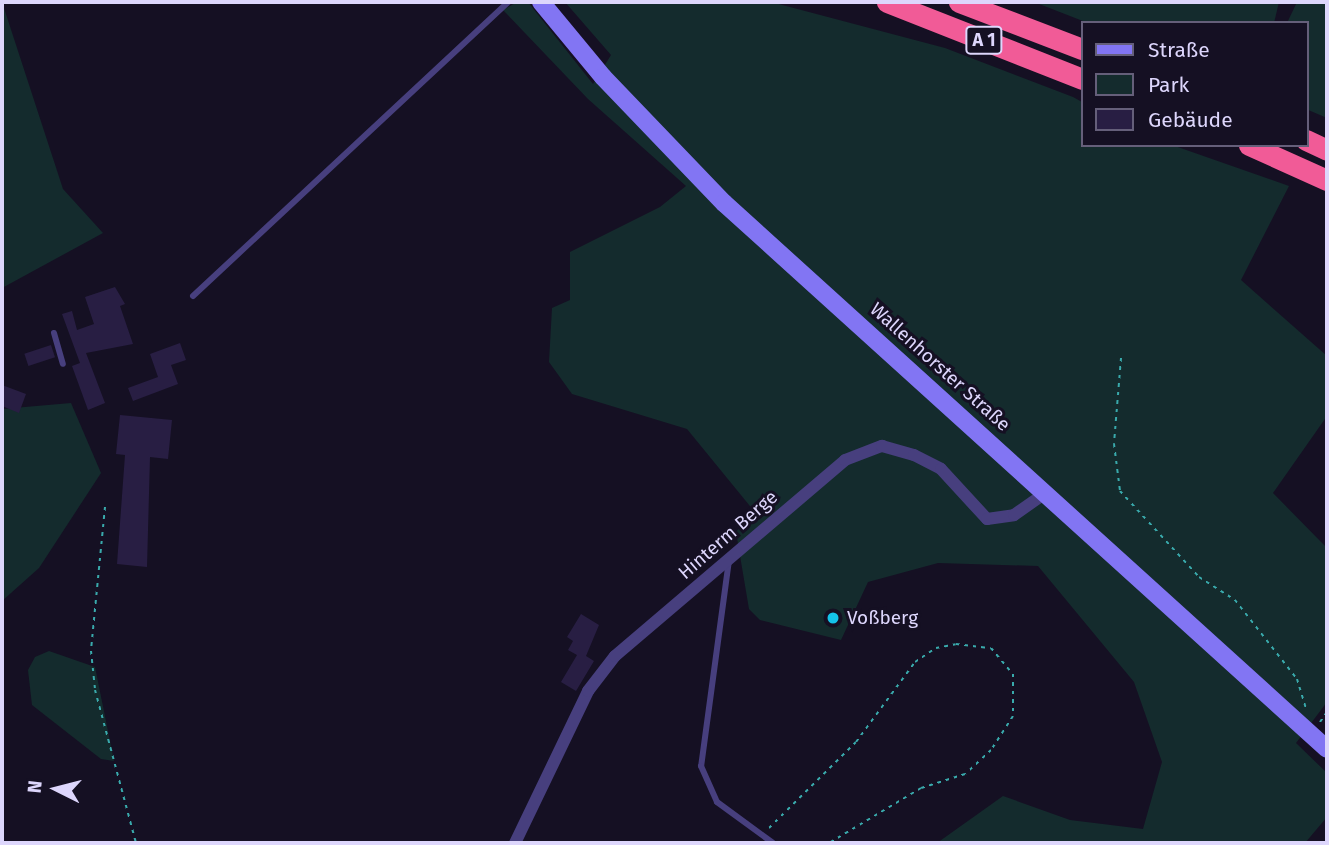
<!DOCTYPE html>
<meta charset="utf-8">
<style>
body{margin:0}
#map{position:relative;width:1329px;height:845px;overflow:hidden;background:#151023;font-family:"Fira Sans",sans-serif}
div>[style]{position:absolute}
.green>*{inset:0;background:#142b2d}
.building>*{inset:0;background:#281e43;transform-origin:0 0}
.path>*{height:2px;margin-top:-1px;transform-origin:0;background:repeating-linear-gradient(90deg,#39aaac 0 3.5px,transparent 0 8.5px)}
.service>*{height:6px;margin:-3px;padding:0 3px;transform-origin:3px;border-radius:3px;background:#473f7e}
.minor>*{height:12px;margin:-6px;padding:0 6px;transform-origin:6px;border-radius:6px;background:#473f7e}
.secondary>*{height:18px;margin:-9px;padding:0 9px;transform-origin:9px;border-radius:9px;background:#8275f3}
.motorway>*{height:21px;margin:-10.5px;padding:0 10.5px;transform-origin:10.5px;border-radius:10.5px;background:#f15b97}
.dots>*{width:19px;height:19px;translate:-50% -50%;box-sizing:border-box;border:4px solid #151023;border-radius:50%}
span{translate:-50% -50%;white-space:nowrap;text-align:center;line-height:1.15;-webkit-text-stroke:6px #151023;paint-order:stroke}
.shield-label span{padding:2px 5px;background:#151023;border:2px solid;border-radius:5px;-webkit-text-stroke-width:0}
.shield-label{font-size:18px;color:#ddd6fc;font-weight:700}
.street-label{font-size:19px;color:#ddd6fc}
.poi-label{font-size:19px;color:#ddd6fc}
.left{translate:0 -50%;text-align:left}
.frame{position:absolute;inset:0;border:4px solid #ddd6fc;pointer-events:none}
.legend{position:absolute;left:1081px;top:21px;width:228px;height:126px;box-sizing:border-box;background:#151023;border:2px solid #655f7a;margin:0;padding:9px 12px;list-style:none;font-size:21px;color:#ddd6fc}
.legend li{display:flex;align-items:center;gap:14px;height:35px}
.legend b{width:35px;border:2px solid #655f7a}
.north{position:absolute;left:21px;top:754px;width:70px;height:70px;-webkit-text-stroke:5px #151023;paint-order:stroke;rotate:276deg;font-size:19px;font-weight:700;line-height:28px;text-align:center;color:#ddd6fc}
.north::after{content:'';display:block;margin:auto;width:24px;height:32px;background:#ddd6fc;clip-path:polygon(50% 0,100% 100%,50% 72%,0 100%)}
</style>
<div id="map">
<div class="green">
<i style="clip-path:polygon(2px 2px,63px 189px,103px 233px,2px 288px)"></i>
<i style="clip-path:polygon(517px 2px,528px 2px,593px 84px,611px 55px,565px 2px,771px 2px,945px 48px,1073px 97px,1082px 102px,1082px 145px,1172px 145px,1289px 186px,1241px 280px,1327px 356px,1327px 416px,1273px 493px,1327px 548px,1327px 702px,1296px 743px,1327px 773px,1327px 817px,1305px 843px,937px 843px,1003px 796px,1070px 820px,1143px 829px,1162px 762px,1134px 682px,1038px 566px,938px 563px,868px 582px,841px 640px,760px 620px,749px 609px,736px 532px,754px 511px,687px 429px,572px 394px,549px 362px,552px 308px,570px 300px,570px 252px,660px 207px,686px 186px,588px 99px,503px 10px)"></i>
<i style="clip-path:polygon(1034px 2px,1279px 2px,1274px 23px,1088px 23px)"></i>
<i style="clip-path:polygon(1297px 2px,1327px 2px,1327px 118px,1306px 109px,1306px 23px,1287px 23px)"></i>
<i style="clip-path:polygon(71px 403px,101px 473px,39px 568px,2px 601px,2px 409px)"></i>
<i style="clip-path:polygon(49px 651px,95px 667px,114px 761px,101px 759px,32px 705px,28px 670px,35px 657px)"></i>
</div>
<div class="building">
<i style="clip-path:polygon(115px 287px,125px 304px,120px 306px,133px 344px,86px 353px,105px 403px,88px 410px,72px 366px,80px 363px,62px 314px,72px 311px,77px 330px,94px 324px,85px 297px)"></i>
<i style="clip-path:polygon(180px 343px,186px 360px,171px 365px,178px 384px,133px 401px,128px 388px,158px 377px,150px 354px)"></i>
<i style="left:51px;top:345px;width:13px;height:28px;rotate:72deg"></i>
<i style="clip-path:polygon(2px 385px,26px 394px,19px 413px,2px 406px)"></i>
<i style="clip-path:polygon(120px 415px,172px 420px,168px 459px,150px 457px,147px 567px,117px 564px,125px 455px,116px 454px)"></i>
<i style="clip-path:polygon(581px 614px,599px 625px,586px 656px,594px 661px,576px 691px,561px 682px,577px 655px,568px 650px,573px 641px,567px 637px)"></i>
</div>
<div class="path">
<i style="left:1121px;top:358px;width:86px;rotate:94.7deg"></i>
<i style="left:1114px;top:444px;width:47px;rotate:82.7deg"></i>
<i style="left:1120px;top:491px;width:117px;rotate:47.4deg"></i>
<i style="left:1199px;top:577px;width:43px;rotate:32.6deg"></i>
<i style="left:1235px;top:600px;width:100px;rotate:51.9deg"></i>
<i style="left:1297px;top:679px;width:30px;rotate:73deg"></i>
<i style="left:105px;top:507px;width:145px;rotate:95.6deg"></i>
<i style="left:91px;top:651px;width:39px;rotate:84deg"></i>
<i style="left:95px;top:690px;width:158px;rotate:75deg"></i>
<i style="left:1320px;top:722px;width:12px;rotate:-55deg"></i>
<i style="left:769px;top:828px;width:122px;rotate:-44.7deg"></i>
<i style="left:856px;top:742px;width:99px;rotate:-53.6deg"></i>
<i style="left:915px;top:662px;width:25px;rotate:-34deg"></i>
<i style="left:936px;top:648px;width:20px;rotate:-11deg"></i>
<i style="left:956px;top:644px;width:35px;rotate:7deg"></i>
<i style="left:991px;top:648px;width:34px;rotate:50deg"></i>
<i style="left:1013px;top:674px;width:42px;rotate:90deg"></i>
<i style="left:1013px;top:716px;width:40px;rotate:122.9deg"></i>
<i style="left:991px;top:750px;width:35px;rotate:137deg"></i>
<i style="left:965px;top:774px;width:46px;rotate:162.3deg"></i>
<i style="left:921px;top:788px;width:107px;rotate:149.1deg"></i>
</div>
<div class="service">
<i style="left:193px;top:296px;width:431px;rotate:-43deg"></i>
<i style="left:54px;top:333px;width:32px;rotate:74deg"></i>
<i style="left:729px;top:560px;width:208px;rotate:97.7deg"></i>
<i style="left:701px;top:766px;width:39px;rotate:66deg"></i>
<i style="left:717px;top:802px;width:69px;rotate:36.2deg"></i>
</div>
<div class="minor">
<i style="left:515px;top:843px;width:169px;rotate:-64.3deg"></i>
<i style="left:588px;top:691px;width:44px;rotate:-52.4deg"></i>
<i style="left:615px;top:656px;width:302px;rotate:-40.4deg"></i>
<i style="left:845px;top:460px;width:40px;rotate:-21deg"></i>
<i style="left:882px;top:446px;width:33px;rotate:16deg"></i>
<i style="left:914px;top:455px;width:30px;rotate:27deg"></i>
<i style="left:941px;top:469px;width:68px;rotate:47.4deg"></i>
<i style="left:987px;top:519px;width:27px;rotate:-8deg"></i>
<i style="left:1014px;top:515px;width:39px;rotate:-35deg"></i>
</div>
<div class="secondary">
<i style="left:541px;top:2px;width:97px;rotate:50.4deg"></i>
<i style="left:603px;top:77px;width:175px;rotate:46.2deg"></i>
<i style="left:724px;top:203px;width:813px;rotate:42.16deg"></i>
</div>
<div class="motorway">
<i style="left:887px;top:2px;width:210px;rotate:21.5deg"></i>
<i style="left:959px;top:2px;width:132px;rotate:20.9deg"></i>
<i style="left:1306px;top:140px;width:23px;rotate:25deg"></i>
<i style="left:1249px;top:145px;width:85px;rotate:24.2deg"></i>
</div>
<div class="dots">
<i style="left:833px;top:618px;background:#14c3ea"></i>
</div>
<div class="shield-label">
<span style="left:984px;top:40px">A 1</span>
</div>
<div class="street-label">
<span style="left:940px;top:367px;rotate:42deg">Wallenhorster Straße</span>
<span style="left:728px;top:535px;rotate:-41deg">Hinterm Berge</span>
</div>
<div class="poi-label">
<span class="left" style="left:847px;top:618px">Voßberg</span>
</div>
<div class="frame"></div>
<ul class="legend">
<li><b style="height:9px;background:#8275f3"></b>Straße</li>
<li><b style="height:19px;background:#142b2d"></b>Park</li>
<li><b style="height:19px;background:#281e43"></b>Gebäude</li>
</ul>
<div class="north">N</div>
</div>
